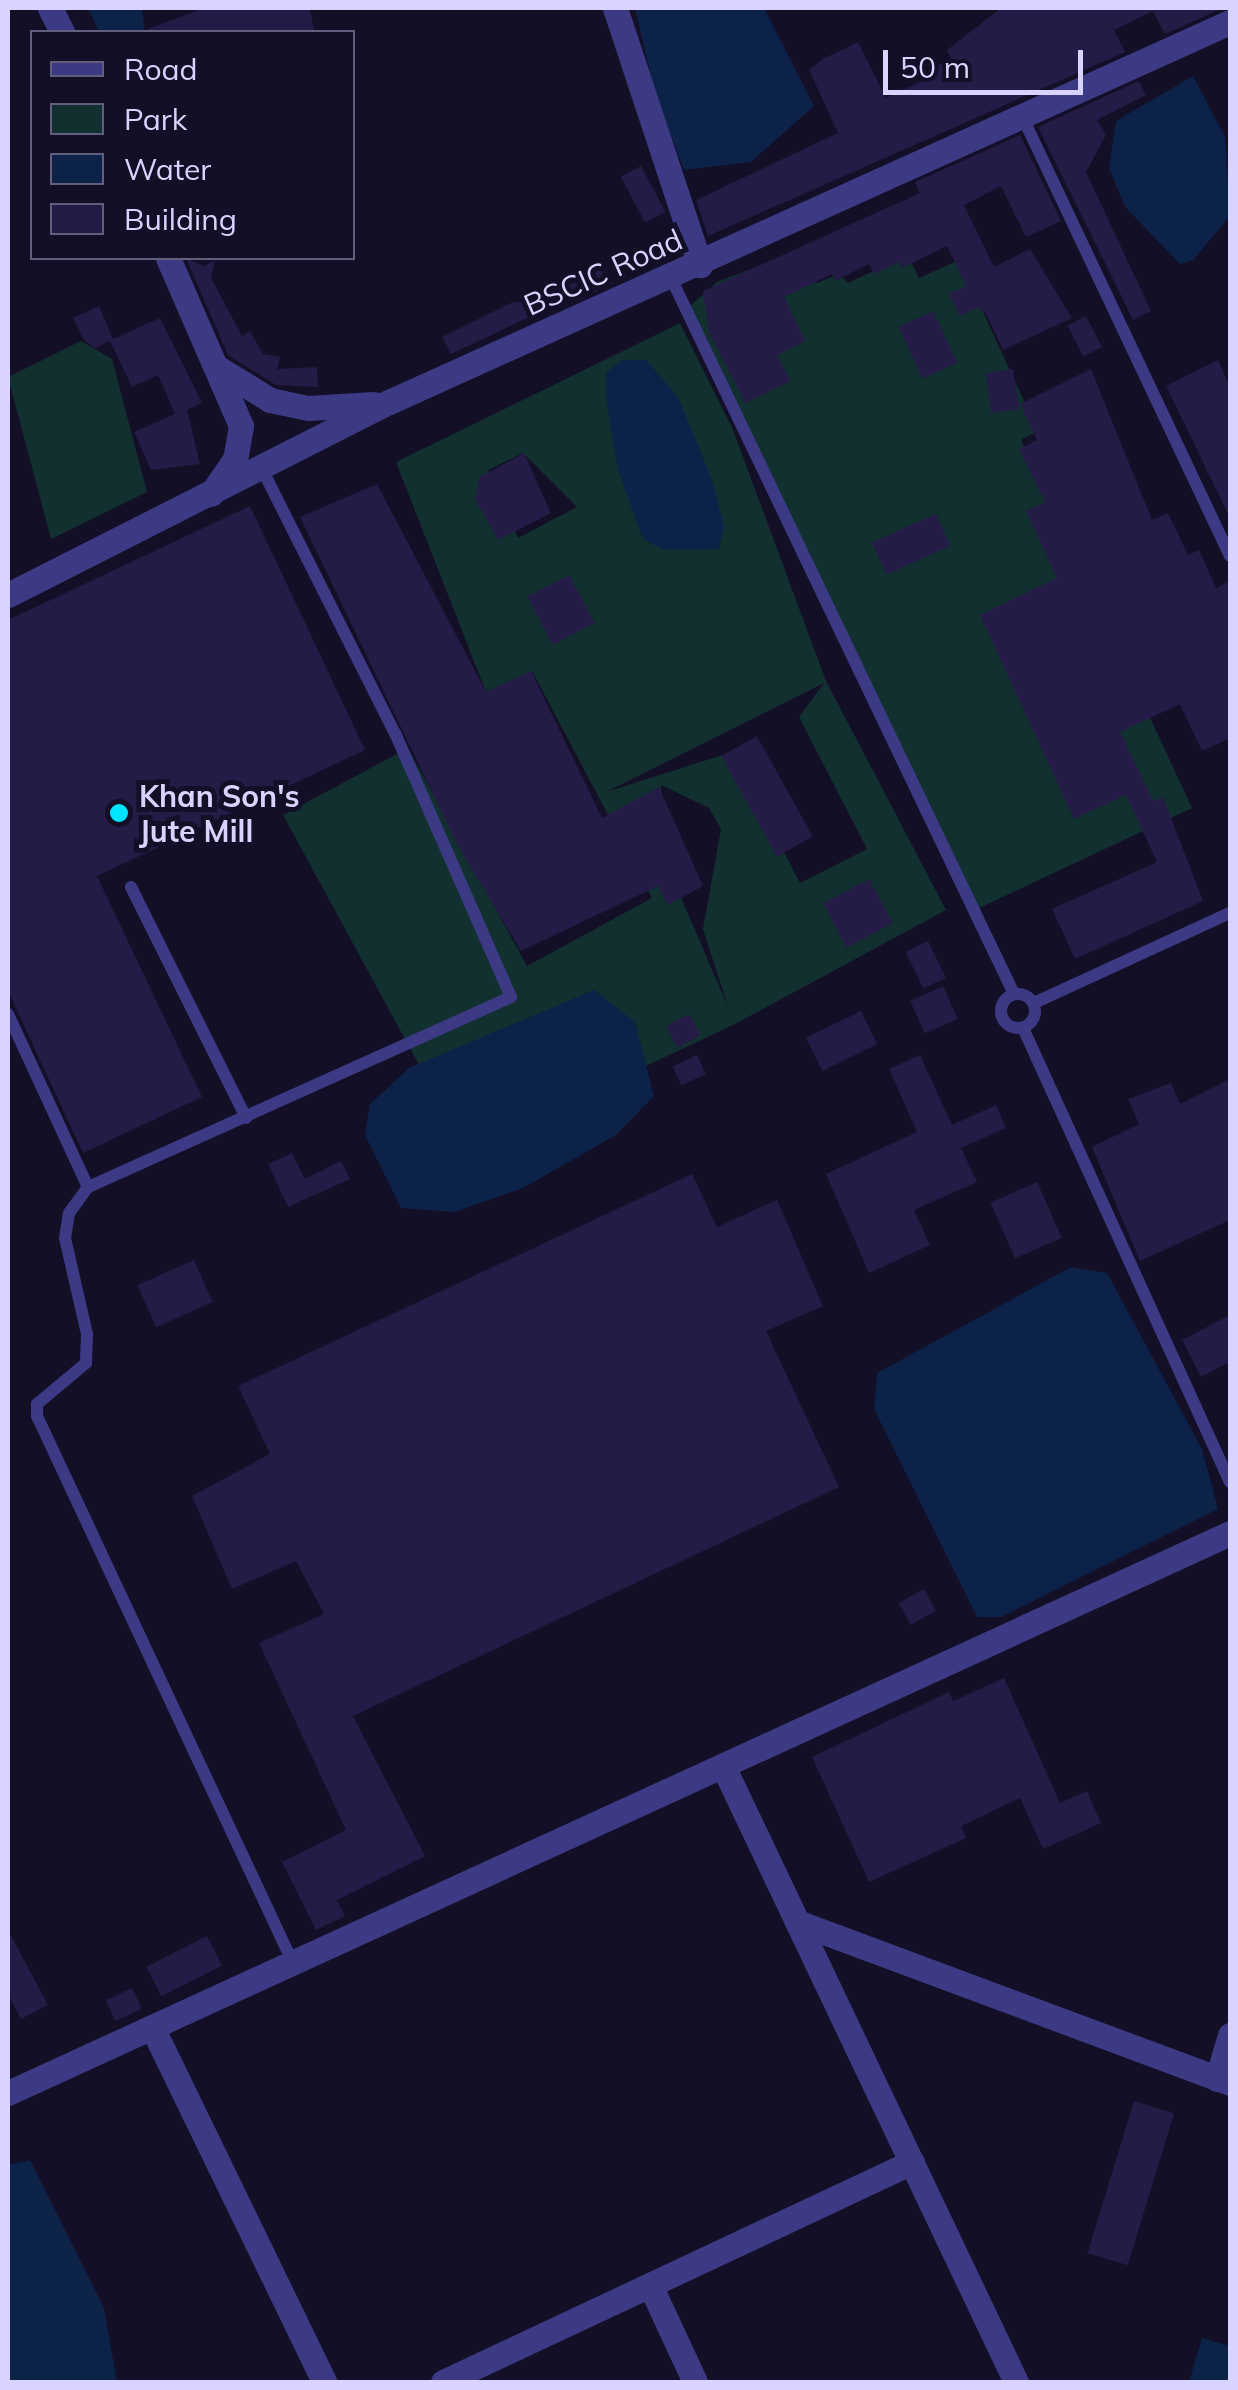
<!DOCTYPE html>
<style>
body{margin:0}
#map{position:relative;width:1238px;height:2390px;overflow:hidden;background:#130f26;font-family:Mulish,sans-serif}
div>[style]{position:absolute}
.green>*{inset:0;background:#12302f}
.water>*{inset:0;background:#0c2248}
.building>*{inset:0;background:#241b47;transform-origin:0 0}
.lane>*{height:12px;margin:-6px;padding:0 6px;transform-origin:6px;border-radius:6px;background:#3d3a85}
.lane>.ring{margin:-6px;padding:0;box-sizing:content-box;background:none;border:12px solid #3d3a85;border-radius:50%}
.street>*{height:25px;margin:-12.5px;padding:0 12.5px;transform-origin:12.5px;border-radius:12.5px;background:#3d3a85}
.dots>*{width:28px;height:28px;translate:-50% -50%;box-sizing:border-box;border:5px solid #130f26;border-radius:50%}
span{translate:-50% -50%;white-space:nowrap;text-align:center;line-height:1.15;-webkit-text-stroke:10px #130f26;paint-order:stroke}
.street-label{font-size:30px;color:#d9d4ff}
.poi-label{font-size:30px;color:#d9d4ff;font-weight:700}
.left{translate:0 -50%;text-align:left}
.frame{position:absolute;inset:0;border:10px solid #d9d4ff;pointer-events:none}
.legend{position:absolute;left:30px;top:30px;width:325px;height:230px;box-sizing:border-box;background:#130f26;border:2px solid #625e7d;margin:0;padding:12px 18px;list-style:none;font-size:30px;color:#d9d4ff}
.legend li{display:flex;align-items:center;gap:20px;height:50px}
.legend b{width:50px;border:2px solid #625e7d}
.scale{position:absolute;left:883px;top:50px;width:200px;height:45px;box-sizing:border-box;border:5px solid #d9d4ff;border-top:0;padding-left:12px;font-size:30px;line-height:35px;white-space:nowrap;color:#d9d4ff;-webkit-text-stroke:8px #130f26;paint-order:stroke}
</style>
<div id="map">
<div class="green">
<i style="clip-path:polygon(908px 255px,919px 278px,959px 260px,1038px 431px,1021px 440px,1192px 808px,973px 911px,690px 306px,717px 282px,764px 264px,817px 283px,839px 274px,848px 283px)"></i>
<i style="clip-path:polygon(evenodd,680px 323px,733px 430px,826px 681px,946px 910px,735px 1024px,466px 1151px,283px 815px,408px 748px,527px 966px,652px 898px,532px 671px,486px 692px,396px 462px,680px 323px,523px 453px,577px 507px,518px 538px,488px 470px,523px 453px,680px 323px,824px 683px,799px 717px,867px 849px,800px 883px,732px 752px,606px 792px,824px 683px,680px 323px,661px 785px,709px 808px,721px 829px,703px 929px,728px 1007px,665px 860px,661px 785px)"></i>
<i style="clip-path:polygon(81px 341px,112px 359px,147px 492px,51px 539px,8px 377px)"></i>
</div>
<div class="water">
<i style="clip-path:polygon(88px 8px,142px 8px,145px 32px,99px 32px)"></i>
<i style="clip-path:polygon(635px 8px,764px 8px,814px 106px,751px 162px,684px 170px,655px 94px)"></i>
<i style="clip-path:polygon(1193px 76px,1225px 137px,1230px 216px,1193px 260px,1180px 264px,1125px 207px,1109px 168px,1116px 121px)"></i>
<i style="clip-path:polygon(622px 360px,646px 360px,678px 397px,712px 480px,724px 527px,719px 549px,662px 549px,643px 539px,618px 470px,606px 397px,606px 373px)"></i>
<i style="clip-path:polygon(594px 990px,635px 1022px,654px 1096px,616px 1135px,523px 1188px,455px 1212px,401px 1208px,365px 1135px,370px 1104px,409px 1068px)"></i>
<i style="clip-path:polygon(1071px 1267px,1107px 1273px,1202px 1449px,1218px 1509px,1001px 1617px,977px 1617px,874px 1409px,877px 1373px)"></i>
<i style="clip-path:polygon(30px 2160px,104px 2308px,117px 2382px,11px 2382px,8px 2375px,8px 2165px)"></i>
<i style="clip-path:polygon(1202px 2338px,1230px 2346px,1230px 2382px,1189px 2382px)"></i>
</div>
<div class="building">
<i style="clip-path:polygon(204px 8px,310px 8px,314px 30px,140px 32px)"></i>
<i style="clip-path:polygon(1001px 8px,1223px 8px,1165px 34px,1153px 11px,1114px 30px,1125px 52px,708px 236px,696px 200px,838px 133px,809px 70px,823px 59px,858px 42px,886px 98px,936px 74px,933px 68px,951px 59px,947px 50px)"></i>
<i style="clip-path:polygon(1139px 81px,1146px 95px,1097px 120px,1106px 135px,1086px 172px,1151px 311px,1133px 320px,1038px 127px)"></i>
<i style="clip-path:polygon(1020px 135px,1061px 221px,1026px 237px,1001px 186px,964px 205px,994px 267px,1030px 249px,1072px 318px,1003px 350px,986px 314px,978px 307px,960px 316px,949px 294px,966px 286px,947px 246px,902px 268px,899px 262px,874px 274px,869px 264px,835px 281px,832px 274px,784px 297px,805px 341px,777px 355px,790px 381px,745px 403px,709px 332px,703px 291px,920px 193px,915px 182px)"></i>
<i style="left:641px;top:166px;width:52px;height:23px;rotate:62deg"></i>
<i style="clip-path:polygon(186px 258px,204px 266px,215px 260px,211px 278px,242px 336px,250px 331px,263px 354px,280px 357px,277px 369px,317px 367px,318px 387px,276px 385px,228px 355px)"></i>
<i style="left:605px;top:267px;width:18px;height:41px;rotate:63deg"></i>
<i style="clip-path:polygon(513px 302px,559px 303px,451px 354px,442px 337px)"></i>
<i style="clip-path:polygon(99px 306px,113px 339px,160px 318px,202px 403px,187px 410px,200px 464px,151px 470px,134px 432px,175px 414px,158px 375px,132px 387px,110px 341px,95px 348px,84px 340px,73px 318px)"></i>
<i style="left:933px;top:311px;width:57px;height:38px;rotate:65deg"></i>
<i style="left:1086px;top:316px;width:35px;height:21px;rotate:63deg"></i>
<i style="clip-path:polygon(1218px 360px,1230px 387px,1230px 518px,1166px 386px)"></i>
<i style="left:1013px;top:369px;width:40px;height:28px;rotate:81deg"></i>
<i style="clip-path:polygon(1091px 369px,1152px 520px,1168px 513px,1188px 555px,1199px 550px,1216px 588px,1230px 581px,1230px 738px,1202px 751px,1180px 704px,1120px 732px,1153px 801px,1163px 797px,1203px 901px,1075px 959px,1052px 909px,1157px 862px,1126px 795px,1074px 819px,980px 615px,1057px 578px,1026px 511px,1045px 502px,1019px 449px,1037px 440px,1020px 404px)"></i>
<i style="clip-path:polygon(524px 453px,551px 513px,498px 540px,475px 499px,480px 477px)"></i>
<i style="clip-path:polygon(377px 484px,486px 692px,531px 671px,602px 818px,659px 787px,703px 886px,668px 905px,658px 886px,521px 951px,457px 844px,300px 517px)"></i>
<i style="clip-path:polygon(250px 506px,365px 750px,97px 876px,202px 1097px,83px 1153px,8px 991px,8px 620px)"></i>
<i style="left:936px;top:514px;width:35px;height:70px;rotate:66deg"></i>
<i style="left:569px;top:575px;width:54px;height:47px;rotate:62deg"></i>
<i style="left:757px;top:736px;width:115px;height:41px;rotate:61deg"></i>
<i style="left:869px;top:879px;width:50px;height:52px;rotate:62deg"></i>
<i style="left:928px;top:941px;width:41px;height:25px;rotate:64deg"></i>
<i style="left:943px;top:986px;width:36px;height:36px;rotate:66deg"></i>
<i style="left:861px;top:1011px;width:37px;height:61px;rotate:64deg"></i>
<i style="left:689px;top:1014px;width:24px;height:26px;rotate:62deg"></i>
<i style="left:697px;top:1055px;width:21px;height:27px;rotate:65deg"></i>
<i style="clip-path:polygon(920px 1055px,952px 1125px,996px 1105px,1006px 1128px,961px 1148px,977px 1182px,914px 1210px,930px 1245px,869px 1273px,826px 1174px,917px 1132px,889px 1069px)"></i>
<i style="clip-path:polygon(1230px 1079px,1230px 1220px,1140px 1261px,1092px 1147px,1139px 1124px,1128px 1099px,1171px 1083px,1180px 1104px)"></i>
<i style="clip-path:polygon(292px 1153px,305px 1179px,341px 1161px,350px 1179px,288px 1207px,268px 1164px)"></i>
<i style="clip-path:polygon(692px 1174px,717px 1227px,777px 1200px,823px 1306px,766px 1331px,839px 1487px,353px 1716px,425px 1856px,337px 1900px,345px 1916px,316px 1930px,282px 1862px,346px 1830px,259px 1643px,324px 1614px,296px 1561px,232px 1589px,192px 1496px,270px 1454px,238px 1386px)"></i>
<i style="left:1037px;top:1182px;width:61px;height:51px;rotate:66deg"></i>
<i style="left:194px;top:1260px;width:46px;height:62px;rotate:66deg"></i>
<i style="clip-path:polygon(1230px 1315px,1230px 1362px,1201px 1377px,1182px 1340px)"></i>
<i style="left:924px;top:1589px;width:25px;height:29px;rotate:61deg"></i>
<i style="clip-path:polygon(1004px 1678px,1060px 1803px,1087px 1791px,1101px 1823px,1043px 1849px,1020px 1798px,961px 1826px,966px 1838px,869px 1882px,812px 1757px,949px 1692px,953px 1701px)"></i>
<i style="clip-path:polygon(8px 1930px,48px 2005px,21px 2019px,8px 1994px)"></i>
<i style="left:207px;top:1936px;width:33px;height:68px;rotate:63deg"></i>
<i style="left:132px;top:1988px;width:23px;height:29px;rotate:65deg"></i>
<i style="left:1134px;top:2101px;width:42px;height:159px;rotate:17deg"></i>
</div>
<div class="lane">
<i style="left:1023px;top:118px;width:484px;rotate:64.7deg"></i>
<i style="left:671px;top:278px;width:794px;rotate:64.4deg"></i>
<i style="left:262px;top:469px;width:296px;rotate:63.3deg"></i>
<i style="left:395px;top:733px;width:288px;rotate:66.3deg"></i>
<i style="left:511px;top:997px;width:464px;rotate:155.8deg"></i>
<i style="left:88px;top:1187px;width:32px;rotate:126deg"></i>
<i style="left:69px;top:1213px;width:25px;rotate:99deg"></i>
<i style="left:65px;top:1238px;width:98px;rotate:77.1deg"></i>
<i style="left:87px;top:1334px;width:29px;rotate:92deg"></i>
<i style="left:86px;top:1363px;width:64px;rotate:140.1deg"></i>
<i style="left:37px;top:1404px;width:12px;rotate:90deg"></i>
<i style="left:37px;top:1416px;width:604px;rotate:64.92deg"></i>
<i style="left:131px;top:887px;width:258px;rotate:63.5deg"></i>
<i class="ring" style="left:1001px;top:994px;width:22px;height:22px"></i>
<i style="left:1034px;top:1003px;width:216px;rotate:-24.7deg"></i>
<i style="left:8px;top:1014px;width:191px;rotate:65.2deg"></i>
<i style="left:1023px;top:1028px;width:499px;rotate:65.5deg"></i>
</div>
<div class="street">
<i style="left:50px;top:8px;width:27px;rotate:63deg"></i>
<i style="left:615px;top:8px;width:271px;rotate:71.7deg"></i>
<i style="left:168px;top:258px;width:183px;rotate:66.5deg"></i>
<i style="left:241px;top:426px;width:34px;rotate:100deg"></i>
<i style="left:235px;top:459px;width:42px;rotate:124.4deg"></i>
<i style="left:220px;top:369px;width:59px;rotate:31.8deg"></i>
<i style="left:270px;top:400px;width:39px;rotate:12deg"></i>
<i style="left:308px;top:408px;width:66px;rotate:-3.5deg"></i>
<i style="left:8px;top:595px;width:427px;rotate:-26.9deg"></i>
<i style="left:389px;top:402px;width:923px;rotate:-24.32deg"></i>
<i style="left:723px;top:1766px;width:682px;rotate:64.56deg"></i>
<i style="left:797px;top:1922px;width:462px;rotate:20.4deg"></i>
<i style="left:152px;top:2027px;width:394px;rotate:64.1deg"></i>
<i style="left:1217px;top:2079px;width:46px;rotate:-73.5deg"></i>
<i style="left:8px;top:2093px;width:1344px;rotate:-24.62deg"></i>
<i style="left:650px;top:2285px;width:107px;rotate:65.1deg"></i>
<i style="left:443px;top:2382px;width:518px;rotate:-25.13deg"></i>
</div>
<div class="dots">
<i style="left:119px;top:813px;background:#00e5ff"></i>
</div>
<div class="street-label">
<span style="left:603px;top:272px;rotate:-24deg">BSCIC Road</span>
</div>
<div class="poi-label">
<span class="left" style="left:139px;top:813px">Khan Son's<br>Jute Mill</span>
</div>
<div class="frame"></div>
<ul class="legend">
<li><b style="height:12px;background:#3d3a85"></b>Road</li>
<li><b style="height:28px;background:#12302f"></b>Park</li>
<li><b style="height:28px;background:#0c2248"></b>Water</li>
<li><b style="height:28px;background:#241b47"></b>Building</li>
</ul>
<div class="scale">50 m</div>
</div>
